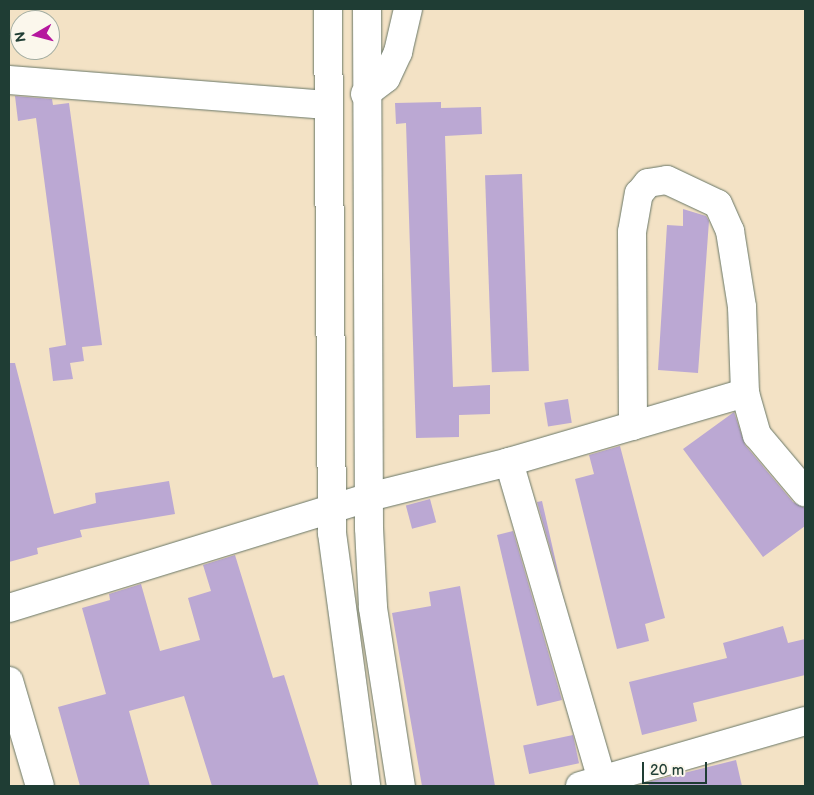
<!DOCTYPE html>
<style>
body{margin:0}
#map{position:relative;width:814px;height:795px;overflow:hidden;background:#f3e2c5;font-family:"Balsamiq Sans",sans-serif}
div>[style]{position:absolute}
.building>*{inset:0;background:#bba8d3;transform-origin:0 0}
.roads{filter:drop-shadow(0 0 1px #697767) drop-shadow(0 0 1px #697767)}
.minor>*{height:28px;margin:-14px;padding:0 14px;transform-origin:14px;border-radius:14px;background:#fff}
span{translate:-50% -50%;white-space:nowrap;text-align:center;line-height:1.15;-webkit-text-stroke:4px #fbf7ec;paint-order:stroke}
.frame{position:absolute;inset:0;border:10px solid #1f3d34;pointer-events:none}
.north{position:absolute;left:10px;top:10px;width:50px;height:50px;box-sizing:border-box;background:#fbf7ec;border:1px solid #a3ada2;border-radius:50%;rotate:262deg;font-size:14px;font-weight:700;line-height:20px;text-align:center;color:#1f3d34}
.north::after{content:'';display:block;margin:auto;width:18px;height:22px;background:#b5179e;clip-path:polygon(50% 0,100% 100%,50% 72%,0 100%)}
.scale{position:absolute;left:642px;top:762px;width:65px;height:22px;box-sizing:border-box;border:2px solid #1f3d34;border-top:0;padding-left:6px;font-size:15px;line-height:18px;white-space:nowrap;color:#1f3d34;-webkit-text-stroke:4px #fbf7ec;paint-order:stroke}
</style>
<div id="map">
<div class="building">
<i style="clip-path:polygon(15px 96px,52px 99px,53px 105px,69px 103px,102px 345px,82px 347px,84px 361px,70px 363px,73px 379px,53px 381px,49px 348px,66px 345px,36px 118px,18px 121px)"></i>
<i style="clip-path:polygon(441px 102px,441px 108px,481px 107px,482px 134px,445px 136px,453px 387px,490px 385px,490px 414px,459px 415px,459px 437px,416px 438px,406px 123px,396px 124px,395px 103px)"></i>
<i style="left:522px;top:174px;width:197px;height:37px;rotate:88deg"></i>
<i style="clip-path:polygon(683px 209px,706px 216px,709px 221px,698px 373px,658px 370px,667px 225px,683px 226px)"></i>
<i style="clip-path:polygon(9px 363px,15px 363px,54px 514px,96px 503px,95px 493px,169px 481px,175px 514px,80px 530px,82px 537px,37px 548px,38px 554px,9px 562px)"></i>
<i style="left:568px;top:399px;width:24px;height:24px;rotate:81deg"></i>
<i style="clip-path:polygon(734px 412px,745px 445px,793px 502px,805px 508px,805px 526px,763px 557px,683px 449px)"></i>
<i style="clip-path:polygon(620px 446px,665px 618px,645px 624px,649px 641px,617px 649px,575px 479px,594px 474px,589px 455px)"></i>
<i style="left:430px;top:499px;width:24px;height:25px;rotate:75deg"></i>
<i style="clip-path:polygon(542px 501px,562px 589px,537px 502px)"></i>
<i style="clip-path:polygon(513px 531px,562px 700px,537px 706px,497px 535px)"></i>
<i style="clip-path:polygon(235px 555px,273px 678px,284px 675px,319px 786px,212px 786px,184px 696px,129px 711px,150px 786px,80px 786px,58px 707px,106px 694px,82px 608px,110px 600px,109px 594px,141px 584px,160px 651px,200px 640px,188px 598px,211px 591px,203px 565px)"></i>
<i style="clip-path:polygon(460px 586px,495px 786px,422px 786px,392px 613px,431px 606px,429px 592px)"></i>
<i style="clip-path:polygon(783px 626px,788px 643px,805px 639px,805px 675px,693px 703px,697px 721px,642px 735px,629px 682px,727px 658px,723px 643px)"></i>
<i style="left:573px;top:735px;width:29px;height:51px;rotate:78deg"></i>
<i style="clip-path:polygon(736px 760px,742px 786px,649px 786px,648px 782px)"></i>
</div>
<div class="roads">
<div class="minor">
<i style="left:328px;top:9px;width:524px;rotate:89.56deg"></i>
<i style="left:332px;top:533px;width:255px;rotate:82.3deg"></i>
<i style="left:367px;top:9px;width:519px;rotate:89.78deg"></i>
<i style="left:369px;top:528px;width:80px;rotate:87.1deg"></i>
<i style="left:373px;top:608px;width:180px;rotate:81.1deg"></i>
<i style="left:9px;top:80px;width:319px;rotate:4.5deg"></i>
<i style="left:365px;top:94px;width:26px;rotate:-37deg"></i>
<i style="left:386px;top:78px;width:29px;rotate:-65deg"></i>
<i style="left:398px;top:52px;width:44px;rotate:-76.9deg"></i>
<i style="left:633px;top:426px;width:194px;rotate:-90.3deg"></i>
<i style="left:632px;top:232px;width:39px;rotate:-80deg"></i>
<i style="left:639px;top:194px;width:14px;rotate:-51deg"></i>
<i style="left:648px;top:183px;width:19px;rotate:-9deg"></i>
<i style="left:667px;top:180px;width:56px;rotate:25.2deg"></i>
<i style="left:718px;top:204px;width:30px;rotate:66deg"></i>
<i style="left:730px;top:231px;width:77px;rotate:81deg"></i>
<i style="left:742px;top:307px;width:86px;rotate:88deg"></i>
<i style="left:745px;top:393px;width:44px;rotate:74.1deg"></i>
<i style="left:757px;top:435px;width:75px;rotate:49.9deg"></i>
<i style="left:509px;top:462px;width:338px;rotate:73.7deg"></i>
<i style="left:9px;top:608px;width:377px;rotate:-17.1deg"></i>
<i style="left:369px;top:497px;width:144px;rotate:-14deg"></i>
<i style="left:509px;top:462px;width:246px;rotate:-16.3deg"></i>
<i style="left:9px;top:681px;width:109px;rotate:73.6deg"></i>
<i style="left:580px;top:786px;width:234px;rotate:-16.1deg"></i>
</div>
</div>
<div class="frame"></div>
<div class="north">N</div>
<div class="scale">20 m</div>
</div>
